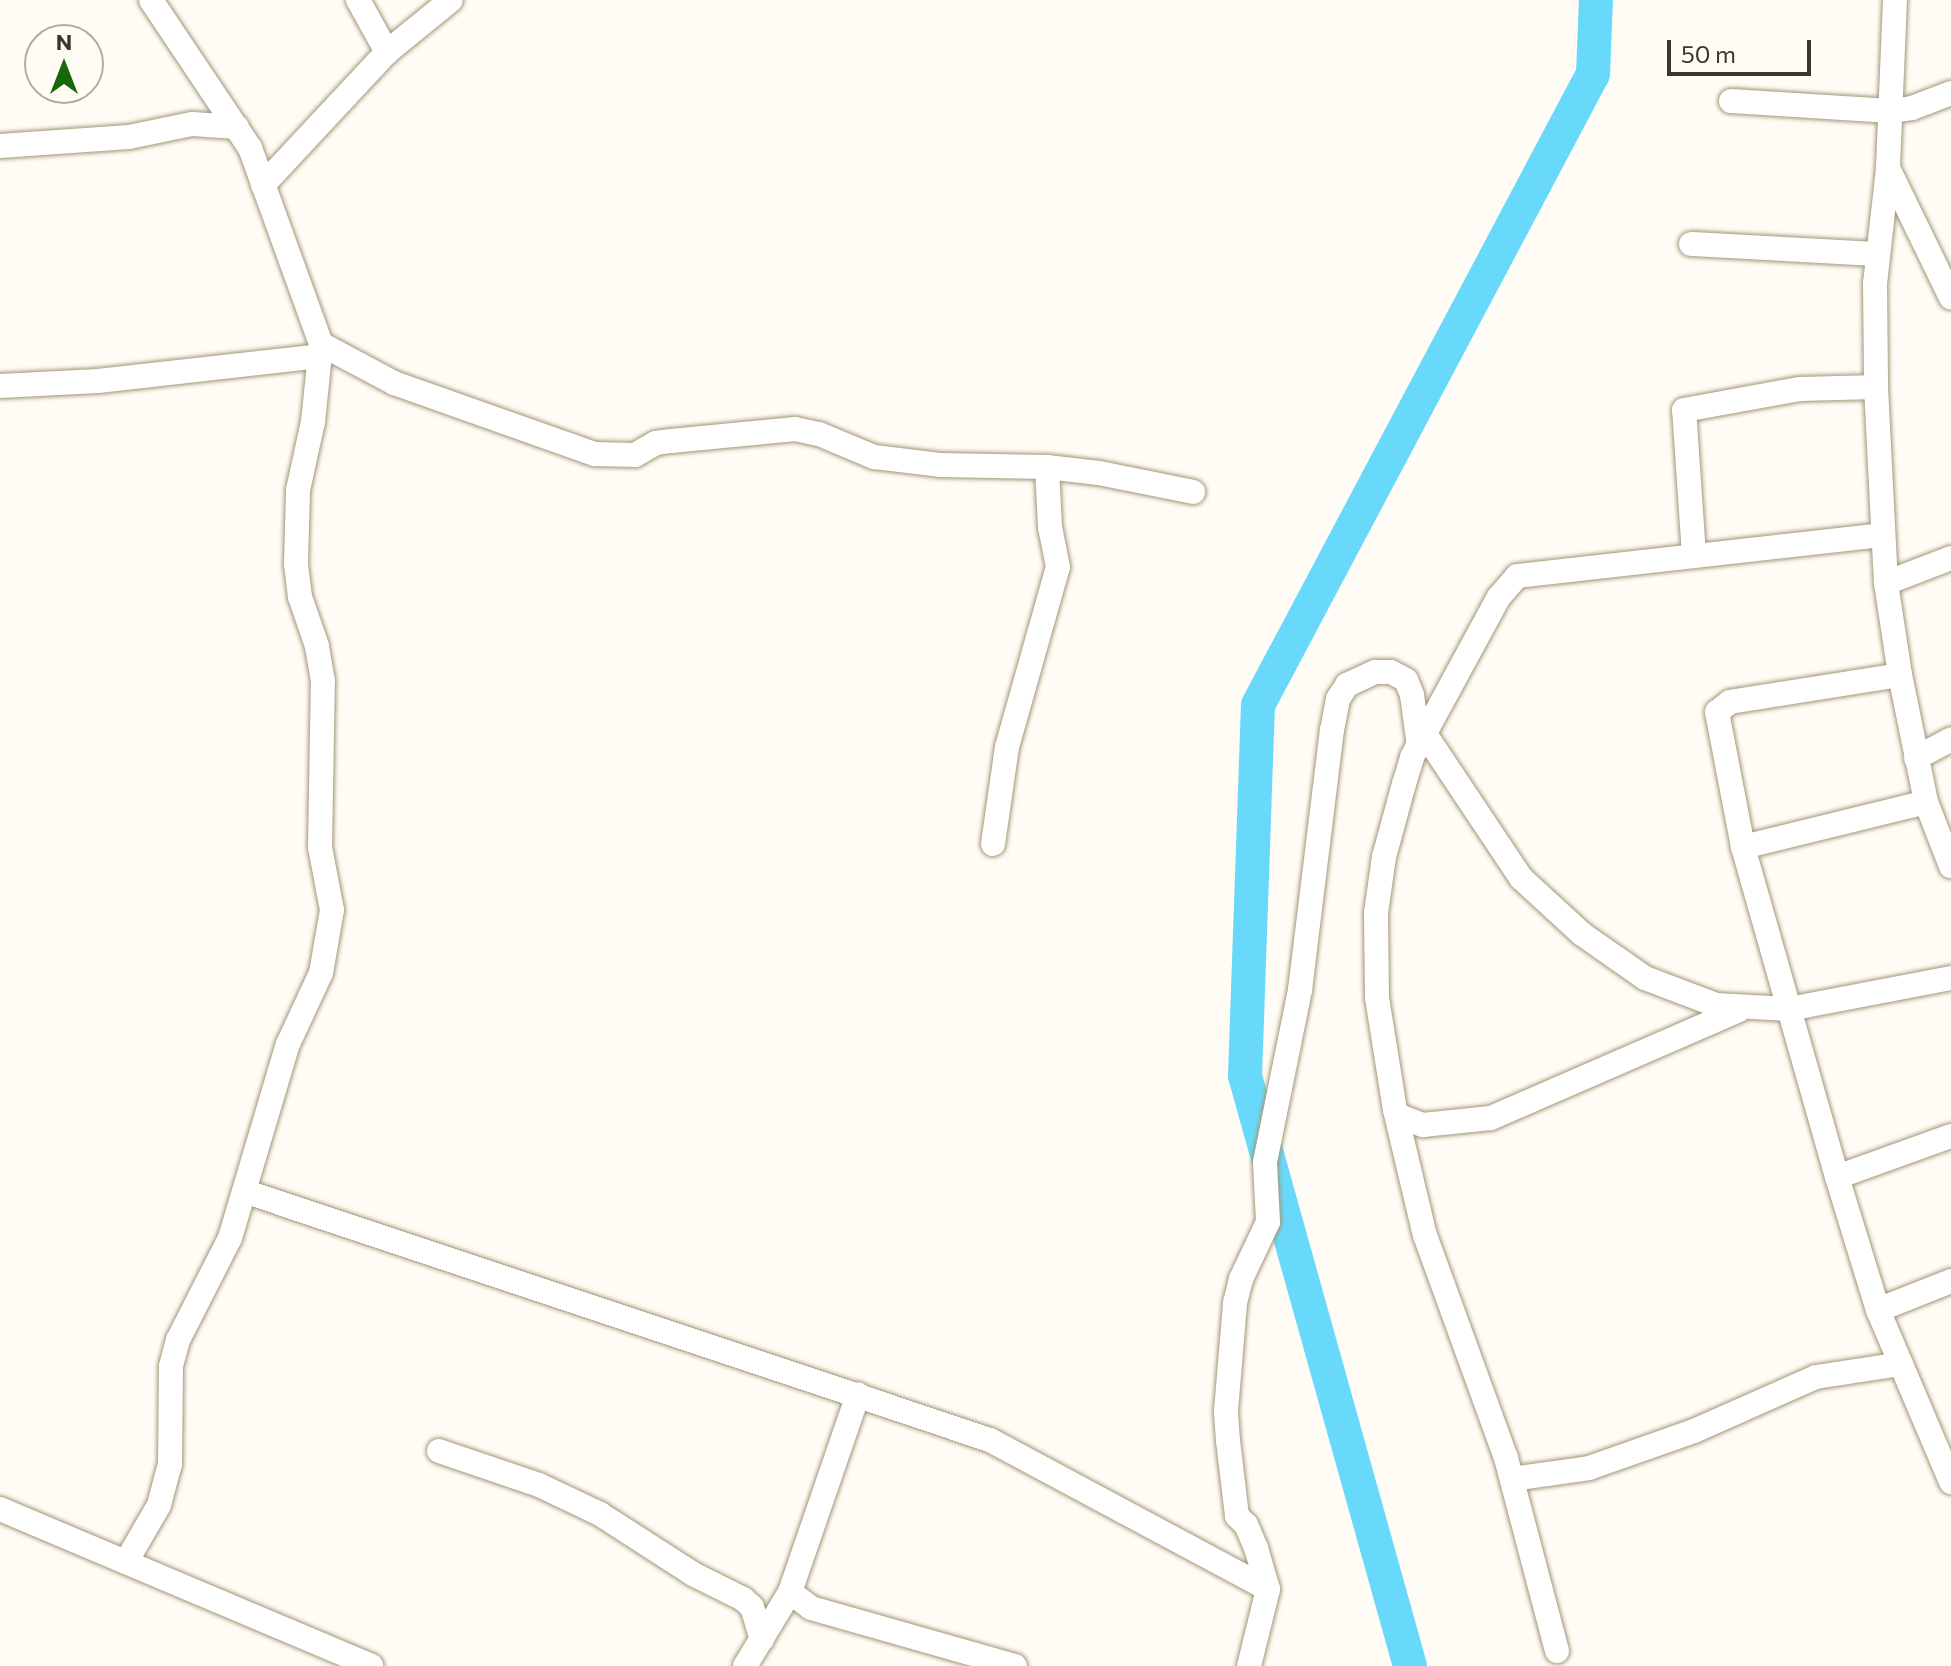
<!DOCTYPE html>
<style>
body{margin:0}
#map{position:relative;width:1951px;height:1666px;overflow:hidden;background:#fefcf5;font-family:Commissioner,sans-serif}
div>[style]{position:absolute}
.river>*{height:34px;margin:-17px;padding:0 17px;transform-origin:17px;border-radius:17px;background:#69d9fb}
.roads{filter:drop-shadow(0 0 2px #a39576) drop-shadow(0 0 2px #a39576)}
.minor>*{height:24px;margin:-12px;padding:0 12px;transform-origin:12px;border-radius:12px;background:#fff}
span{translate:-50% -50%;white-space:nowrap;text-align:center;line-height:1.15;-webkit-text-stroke:8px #fefcf5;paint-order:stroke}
.north{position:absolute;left:24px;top:24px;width:80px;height:80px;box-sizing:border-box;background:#fefcf5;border:2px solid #b0ada3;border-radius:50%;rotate:0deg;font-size:22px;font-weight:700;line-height:32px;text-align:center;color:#3b3629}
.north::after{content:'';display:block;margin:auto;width:28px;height:36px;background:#17680a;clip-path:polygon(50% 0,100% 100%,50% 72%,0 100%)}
.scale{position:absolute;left:1667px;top:40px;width:144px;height:36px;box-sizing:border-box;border:4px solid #3b3629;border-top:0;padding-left:10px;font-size:24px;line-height:28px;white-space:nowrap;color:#3b3629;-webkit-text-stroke:6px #fefcf5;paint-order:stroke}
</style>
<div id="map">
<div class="river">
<i style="left:1410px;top:1666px;width:613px;rotate:-105.62deg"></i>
<i style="left:1245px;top:1076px;width:371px;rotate:-88deg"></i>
<i style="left:1258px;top:705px;width:714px;rotate:-62.04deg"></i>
<i style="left:1593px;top:74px;width:74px;rotate:-87.7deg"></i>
</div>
<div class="roads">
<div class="minor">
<i style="left:358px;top:0;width:60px;rotate:60.9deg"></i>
<i style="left:1895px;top:0;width:168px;rotate:92.4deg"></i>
<i style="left:1888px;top:168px;width:116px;rotate:96.4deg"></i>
<i style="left:1875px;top:283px;width:104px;rotate:89.4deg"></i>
<i style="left:1876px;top:387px;width:196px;rotate:87.1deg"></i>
<i style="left:1886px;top:583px;width:93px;rotate:81.3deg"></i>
<i style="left:1900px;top:675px;width:130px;rotate:78.4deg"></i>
<i style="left:1926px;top:802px;width:69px;rotate:68.7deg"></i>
<i style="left:1731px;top:101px;width:160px;rotate:3.6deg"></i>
<i style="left:1891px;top:111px;width:21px;rotate:-8deg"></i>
<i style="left:1912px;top:108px;width:42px;rotate:-21deg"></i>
<i style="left:0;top:146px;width:129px;rotate:-4deg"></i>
<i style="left:129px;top:137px;width:64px;rotate:-11.7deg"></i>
<i style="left:192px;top:124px;width:45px;rotate:3.8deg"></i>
<i style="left:1888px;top:168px;width:144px;rotate:64.1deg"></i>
<i style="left:263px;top:185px;width:182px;rotate:-47deg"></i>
<i style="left:387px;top:52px;width:82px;rotate:-39.1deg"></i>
<i style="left:1691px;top:244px;width:187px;rotate:3.1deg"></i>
<i style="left:321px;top:344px;width:83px;rotate:28.1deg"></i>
<i style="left:394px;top:383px;width:213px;rotate:19.5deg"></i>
<i style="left:595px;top:454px;width:40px;rotate:1.4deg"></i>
<i style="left:635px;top:455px;width:24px;rotate:-30deg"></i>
<i style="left:656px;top:443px;width:15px;rotate:-8deg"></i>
<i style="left:671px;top:441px;width:125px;rotate:-5.5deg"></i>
<i style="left:795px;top:429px;width:25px;rotate:12deg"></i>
<i style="left:819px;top:434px;width:60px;rotate:22.7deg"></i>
<i style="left:874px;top:457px;width:66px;rotate:6.9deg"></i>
<i style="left:940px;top:465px;width:107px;rotate:1.1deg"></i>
<i style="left:1047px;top:467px;width:52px;rotate:6.6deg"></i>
<i style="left:1099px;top:473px;width:96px;rotate:11.4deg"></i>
<i style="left:0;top:386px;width:98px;rotate:-2.9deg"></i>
<i style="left:98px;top:381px;width:223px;rotate:-6.4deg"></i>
<i style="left:1694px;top:555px;width:145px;rotate:-93.9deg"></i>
<i style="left:1684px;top:410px;width:118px;rotate:-10.3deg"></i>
<i style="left:1800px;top:389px;width:76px;rotate:-1.5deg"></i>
<i style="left:1886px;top:583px;width:70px;rotate:-21deg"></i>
<i style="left:1900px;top:675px;width:172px;rotate:171deg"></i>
<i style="left:1730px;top:702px;width:16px;rotate:142deg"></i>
<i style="left:1717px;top:712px;width:137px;rotate:79.1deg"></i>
<i style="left:1743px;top:847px;width:343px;rotate:74.1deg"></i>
<i style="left:1837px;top:1177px;width:139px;rotate:72.9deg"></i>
<i style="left:1878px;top:1310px;width:187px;rotate:67deg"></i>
<i style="left:1425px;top:734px;width:173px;rotate:56.3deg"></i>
<i style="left:1521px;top:878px;width:83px;rotate:42.6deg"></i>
<i style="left:1582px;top:934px;width:77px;rotate:34.9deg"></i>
<i style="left:1645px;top:978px;width:76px;rotate:20.8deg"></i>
<i style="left:1716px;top:1005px;width:73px;rotate:3.1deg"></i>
<i style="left:1789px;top:1009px;width:165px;rotate:-10.8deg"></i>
<i style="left:1916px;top:758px;width:40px;rotate:-28deg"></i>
<i style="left:993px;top:844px;width:98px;rotate:-81.8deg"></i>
<i style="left:1007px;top:747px;width:187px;rotate:-74.2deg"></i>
<i style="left:1058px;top:567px;width:41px;rotate:-101.3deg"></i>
<i style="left:1050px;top:527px;width:60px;rotate:-92.9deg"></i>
<i style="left:1743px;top:847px;width:188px;rotate:-13.8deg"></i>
<i style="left:1399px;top:1116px;width:26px;rotate:21deg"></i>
<i style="left:1423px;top:1125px;width:68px;rotate:-5.9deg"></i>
<i style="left:1491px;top:1118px;width:270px;rotate:-23.5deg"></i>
<i style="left:1837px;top:1177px;width:121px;rotate:-19.8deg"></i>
<i style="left:244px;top:1191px;width:786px;rotate:18.46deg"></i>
<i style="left:990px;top:1440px;width:315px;rotate:28.2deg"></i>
<i style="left:1878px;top:1310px;width:79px;rotate:-21.7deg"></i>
<i style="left:439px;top:1451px;width:106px;rotate:18.8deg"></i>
<i style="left:539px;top:1485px;width:68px;rotate:25.4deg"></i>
<i style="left:600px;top:1514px;width:111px;rotate:32.8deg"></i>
<i style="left:693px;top:1574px;width:56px;rotate:26.6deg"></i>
<i style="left:743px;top:1599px;width:12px;rotate:42deg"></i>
<i style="left:752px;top:1607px;width:34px;rotate:73deg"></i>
<i style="left:1512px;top:1479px;width:78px;rotate:-8.1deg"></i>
<i style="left:1589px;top:1468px;width:111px;rotate:-19.4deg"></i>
<i style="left:1694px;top:1431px;width:133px;rotate:-23.9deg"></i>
<i style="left:1816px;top:1377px;width:86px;rotate:-8.7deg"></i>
<i style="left:0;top:1509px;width:403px;rotate:22.9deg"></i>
<i style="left:126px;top:1562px;width:66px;rotate:-59.9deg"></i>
<i style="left:159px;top:1505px;width:42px;rotate:-75deg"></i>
<i style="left:170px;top:1464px;width:98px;rotate:-89.4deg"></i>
<i style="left:171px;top:1366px;width:27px;rotate:-75deg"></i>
<i style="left:178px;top:1340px;width:114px;rotate:-63deg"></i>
<i style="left:230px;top:1238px;width:202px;rotate:-73.4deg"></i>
<i style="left:288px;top:1044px;width:78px;rotate:-65.1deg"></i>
<i style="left:321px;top:973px;width:64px;rotate:-80.1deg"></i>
<i style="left:332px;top:910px;width:64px;rotate:-100.8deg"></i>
<i style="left:320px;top:847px;width:166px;rotate:-89deg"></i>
<i style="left:323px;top:681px;width:36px;rotate:-100deg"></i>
<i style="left:317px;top:646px;width:52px;rotate:-109.1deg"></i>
<i style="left:300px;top:597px;width:34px;rotate:-97deg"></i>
<i style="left:296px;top:563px;width:73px;rotate:-88.4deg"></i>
<i style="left:298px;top:490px;width:70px;rotate:-77.6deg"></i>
<i style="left:313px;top:422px;width:78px;rotate:-84.1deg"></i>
<i style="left:321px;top:344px;width:208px;rotate:-109.9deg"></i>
<i style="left:250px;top:148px;width:178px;rotate:-123.8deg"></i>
<i style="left:790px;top:1592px;width:26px;rotate:37deg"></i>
<i style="left:811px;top:1608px;width:212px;rotate:15.9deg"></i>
<i style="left:1557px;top:1651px;width:200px;rotate:-104.8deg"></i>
<i style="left:1506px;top:1458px;width:236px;rotate:-110deg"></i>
<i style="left:1425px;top:1236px;width:130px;rotate:-103.4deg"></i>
<i style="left:1395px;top:1110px;width:114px;rotate:-99.1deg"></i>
<i style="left:1377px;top:997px;width:84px;rotate:-90.7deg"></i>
<i style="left:1376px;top:913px;width:57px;rotate:-81.9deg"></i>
<i style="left:1384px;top:857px;width:76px;rotate:-74.7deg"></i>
<i style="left:1404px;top:784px;width:28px;rotate:-73deg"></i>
<i style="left:1412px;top:757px;width:182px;rotate:-61.5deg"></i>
<i style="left:1499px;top:597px;width:28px;rotate:-49deg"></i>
<i style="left:1517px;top:576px;width:368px;rotate:-6.4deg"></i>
<i style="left:745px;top:1666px;width:87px;rotate:-58.7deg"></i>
<i style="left:790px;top:1592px;width:209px;rotate:-71deg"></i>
<i style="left:1249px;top:1666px;width:79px;rotate:-76.1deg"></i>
<i style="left:1268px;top:1589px;width:43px;rotate:-106.3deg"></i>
<i style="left:1256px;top:1548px;width:25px;rotate:-113deg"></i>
<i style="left:1246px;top:1525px;width:13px;rotate:-135deg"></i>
<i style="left:1237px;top:1516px;width:76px;rotate:-96.8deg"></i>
<i style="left:1228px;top:1441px;width:30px;rotate:-94deg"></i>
<i style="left:1226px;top:1411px;width:108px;rotate:-85.2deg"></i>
<i style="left:1235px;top:1303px;width:25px;rotate:-76deg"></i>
<i style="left:1241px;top:1279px;width:63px;rotate:-64.7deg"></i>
<i style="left:1268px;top:1222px;width:60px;rotate:-92.9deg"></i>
<i style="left:1265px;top:1162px;width:176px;rotate:-78.5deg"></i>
<i style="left:1300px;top:990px;width:262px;rotate:-83deg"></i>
<i style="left:1332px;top:730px;width:32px;rotate:-79deg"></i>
<i style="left:1338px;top:699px;width:17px;rotate:-57deg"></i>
<i style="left:1347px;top:685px;width:31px;rotate:-25deg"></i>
<i style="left:1375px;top:672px;width:16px"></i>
<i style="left:1391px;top:672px;width:17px;rotate:28deg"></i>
<i style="left:1406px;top:680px;width:16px;rotate:68deg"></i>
<i style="left:1412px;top:695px;width:51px;rotate:82.2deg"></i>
</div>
</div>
<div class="north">N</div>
<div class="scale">50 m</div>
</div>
